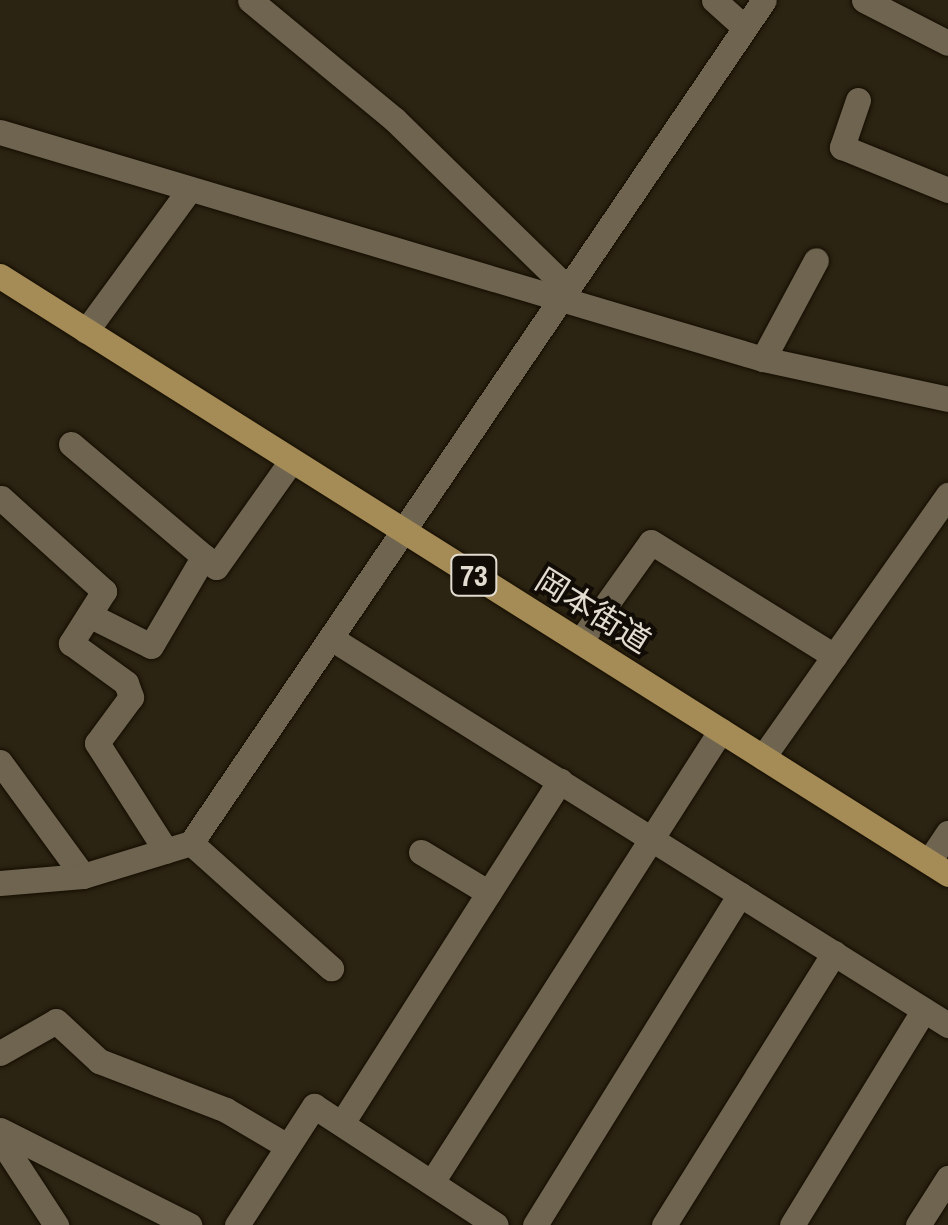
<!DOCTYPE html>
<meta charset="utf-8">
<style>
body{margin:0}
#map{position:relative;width:948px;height:1225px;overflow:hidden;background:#2c2412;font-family:"Archivo Narrow","Noto Sans JP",sans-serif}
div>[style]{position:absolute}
.roads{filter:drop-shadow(0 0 2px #140d00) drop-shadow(0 0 2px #140d00)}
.minor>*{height:25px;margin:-12.5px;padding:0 12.5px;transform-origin:12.5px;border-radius:12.5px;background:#6e6450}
.major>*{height:25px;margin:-12.5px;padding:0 12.5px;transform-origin:12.5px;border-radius:12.5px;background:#a58c56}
span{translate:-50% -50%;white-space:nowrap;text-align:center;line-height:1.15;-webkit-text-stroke:8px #110d06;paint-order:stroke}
.shield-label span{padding:2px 8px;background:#110d06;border:2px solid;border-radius:8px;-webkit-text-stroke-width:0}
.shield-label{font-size:30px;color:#e2dcd1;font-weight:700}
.street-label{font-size:32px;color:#e2dcd1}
</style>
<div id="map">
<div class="roads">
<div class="minor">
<i style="left:250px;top:0;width:187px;rotate:39.6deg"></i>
<i style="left:394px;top:119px;width:240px;rotate:44.3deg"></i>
<i style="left:714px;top:0;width:40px;rotate:42deg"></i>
<i style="left:864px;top:0;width:94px;rotate:27.1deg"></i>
<i style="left:858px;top:100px;width:50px;rotate:108.8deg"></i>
<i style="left:842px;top:147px;width:114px;rotate:22.1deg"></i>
<i style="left:0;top:132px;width:796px;rotate:16.57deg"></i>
<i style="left:763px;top:359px;width:189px;rotate:12.2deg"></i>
<i style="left:86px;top:331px;width:176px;rotate:-53.8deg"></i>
<i style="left:763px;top:359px;width:112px;rotate:-61.8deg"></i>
<i style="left:71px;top:444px;width:190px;rotate:40.3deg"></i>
<i style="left:216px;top:567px;width:130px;rotate:-54.7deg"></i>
<i style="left:1px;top:498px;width:139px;rotate:42.1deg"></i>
<i style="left:104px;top:591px;width:62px;rotate:122.4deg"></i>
<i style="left:71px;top:643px;width:68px;rotate:36deg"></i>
<i style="left:126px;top:683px;width:15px;rotate:70deg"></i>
<i style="left:131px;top:697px;width:57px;rotate:126.5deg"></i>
<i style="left:97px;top:743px;width:128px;rotate:57.4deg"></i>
<i style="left:89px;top:615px;width:69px;rotate:26.6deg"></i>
<i style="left:151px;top:646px;width:104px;rotate:-59.5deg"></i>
<i style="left:334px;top:640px;width:725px;rotate:32.09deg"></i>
<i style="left:581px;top:640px;width:120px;rotate:-54.5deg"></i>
<i style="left:651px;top:542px;width:216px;rotate:31.9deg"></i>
<i style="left:763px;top:757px;width:321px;rotate:-54.8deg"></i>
<i style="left:0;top:762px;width:141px;rotate:53.9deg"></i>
<i style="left:191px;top:843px;width:188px;rotate:41.8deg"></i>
<i style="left:421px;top:852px;width:79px;rotate:31.1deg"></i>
<i style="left:929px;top:861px;width:34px;rotate:-56deg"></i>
<i style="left:0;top:883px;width:83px;rotate:-4.8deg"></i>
<i style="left:83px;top:876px;width:113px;rotate:-17deg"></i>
<i style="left:191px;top:843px;width:1019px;rotate:-55.8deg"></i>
<i style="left:0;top:1053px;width:64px;rotate:-29.7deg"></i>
<i style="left:56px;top:1021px;width:59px;rotate:42.9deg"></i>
<i style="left:99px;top:1061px;width:136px;rotate:21.1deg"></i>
<i style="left:226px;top:1110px;width:71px;rotate:30.5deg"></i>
<i style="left:342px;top:1123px;width:406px;rotate:-57.5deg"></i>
<i style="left:0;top:1130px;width:212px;rotate:26.7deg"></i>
<i style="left:0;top:1139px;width:103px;rotate:56.9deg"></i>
<i style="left:432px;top:1182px;width:536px;rotate:-57.41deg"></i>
<i style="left:237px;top:1225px;width:142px;rotate:-57.1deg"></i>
<i style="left:314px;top:1106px;width:217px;rotate:33.2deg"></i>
<i style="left:535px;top:1225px;width:389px;rotate:-58.2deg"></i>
<i style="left:664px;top:1225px;width:321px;rotate:-58deg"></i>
<i style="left:792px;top:1225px;width:252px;rotate:-58.5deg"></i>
<i style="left:918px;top:1225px;width:56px;rotate:-57.4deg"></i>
</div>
<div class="major">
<i style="left:0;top:276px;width:1121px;rotate:32.24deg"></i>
</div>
</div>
<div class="shield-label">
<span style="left:474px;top:575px">73</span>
</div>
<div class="street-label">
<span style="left:593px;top:611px;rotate:32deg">岡本街道</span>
</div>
</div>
